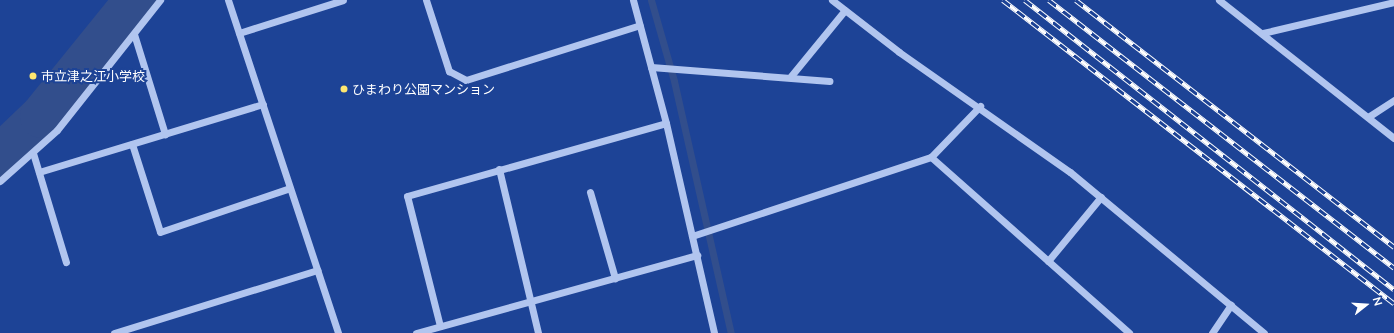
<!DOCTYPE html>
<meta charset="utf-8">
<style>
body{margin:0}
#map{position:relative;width:1394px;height:333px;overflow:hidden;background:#1d4396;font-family:Lato,"Noto Sans JP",sans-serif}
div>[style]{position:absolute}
.stream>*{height:7px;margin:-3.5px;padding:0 3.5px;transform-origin:3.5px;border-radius:3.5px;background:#324e8c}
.river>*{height:43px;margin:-21.5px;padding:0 21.5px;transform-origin:21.5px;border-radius:21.5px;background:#324e8c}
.minor>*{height:7px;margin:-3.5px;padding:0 3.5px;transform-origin:3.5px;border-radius:3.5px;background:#b1c5ef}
.rail>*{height:4.5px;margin-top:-2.25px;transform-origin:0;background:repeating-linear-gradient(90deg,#1d4396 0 9px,#fff 0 18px);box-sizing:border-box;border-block:1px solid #fff}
.dots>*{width:11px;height:11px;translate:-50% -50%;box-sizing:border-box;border:2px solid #1d4396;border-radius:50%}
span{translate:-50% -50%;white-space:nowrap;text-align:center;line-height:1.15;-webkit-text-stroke:4px #1d4396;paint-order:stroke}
.poi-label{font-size:13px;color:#fff}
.left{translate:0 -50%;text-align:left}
.north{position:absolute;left:1346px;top:285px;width:40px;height:40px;-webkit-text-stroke:3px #1d4396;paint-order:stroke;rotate:73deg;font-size:11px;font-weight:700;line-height:16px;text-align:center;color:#fff}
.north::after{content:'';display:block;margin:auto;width:14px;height:18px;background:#fff;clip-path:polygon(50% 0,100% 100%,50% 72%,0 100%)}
</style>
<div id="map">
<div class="stream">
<i style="left:651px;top:0;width:84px;rotate:74.1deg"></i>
<i style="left:674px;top:81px;width:258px;rotate:77.3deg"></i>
</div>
<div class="river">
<i style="left:0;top:155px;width:57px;rotate:-43.6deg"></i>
<i style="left:41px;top:116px;width:149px;rotate:-51deg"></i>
</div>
<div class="minor">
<i style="left:228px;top:0;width:351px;rotate:71.7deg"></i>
<i style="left:426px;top:0;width:75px;rotate:72.1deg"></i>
<i style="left:449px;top:71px;width:19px;rotate:28deg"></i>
<i style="left:466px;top:80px;width:182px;rotate:-17.5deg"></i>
<i style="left:633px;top:0;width:127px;rotate:75deg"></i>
<i style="left:666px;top:123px;width:215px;rotate:77.1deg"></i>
<i style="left:832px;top:0;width:85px;rotate:37.8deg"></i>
<i style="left:899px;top:52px;width:209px;rotate:35.1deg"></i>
<i style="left:1070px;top:172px;width:252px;rotate:39.7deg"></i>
<i style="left:1219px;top:0;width:223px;rotate:38.3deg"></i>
<i style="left:239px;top:33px;width:109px;rotate:-17.6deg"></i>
<i style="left:1263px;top:33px;width:135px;rotate:-13.3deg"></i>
<i style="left:134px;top:34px;width:105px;rotate:72.8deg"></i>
<i style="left:651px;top:67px;width:179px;rotate:4.5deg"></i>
<i style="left:791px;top:76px;width:85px;rotate:-50.7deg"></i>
<i style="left:1368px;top:117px;width:31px;rotate:-33deg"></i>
<i style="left:132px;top:144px;width:92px;rotate:72.3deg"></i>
<i style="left:160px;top:232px;width:137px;rotate:-18.7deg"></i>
<i style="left:33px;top:153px;width:114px;rotate:73.2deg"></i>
<i style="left:931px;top:157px;width:71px;rotate:-46.1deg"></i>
<i style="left:499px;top:169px;width:169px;rotate:76.6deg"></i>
<i style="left:39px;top:172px;width:234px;rotate:-16.9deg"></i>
<i style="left:0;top:181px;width:76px;rotate:-41.8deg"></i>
<i style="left:57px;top:130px;width:166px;rotate:-51.6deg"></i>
<i style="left:590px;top:192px;width:90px;rotate:73.8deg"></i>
<i style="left:692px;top:236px;width:252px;rotate:-18.3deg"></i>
<i style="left:931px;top:157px;width:265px;rotate:41.6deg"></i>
<i style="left:1048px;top:261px;width:83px;rotate:-50.4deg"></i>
<i style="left:440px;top:326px;width:134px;rotate:-104.2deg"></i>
<i style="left:407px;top:196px;width:269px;rotate:-15.7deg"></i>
<i style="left:114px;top:333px;width:213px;rotate:-17.2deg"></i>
<i style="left:416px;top:333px;width:292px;rotate:-15.5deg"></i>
<i style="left:1212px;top:333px;width:34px;rotate:-56deg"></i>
</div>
<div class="rail">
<i style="left:1003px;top:0;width:495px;rotate:37.8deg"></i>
<i style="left:1025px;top:0;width:469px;rotate:38.1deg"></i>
<i style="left:1049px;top:0;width:437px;rotate:37.8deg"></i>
<i style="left:1076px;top:0;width:403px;rotate:37.8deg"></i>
</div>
<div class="dots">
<i style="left:33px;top:76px;background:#fee770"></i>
<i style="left:344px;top:89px;background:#fee770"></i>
</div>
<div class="poi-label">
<span class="left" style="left:41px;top:76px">市立津之江小学校</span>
<span class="left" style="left:352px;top:89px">ひまわり公園マンション</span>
</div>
<div class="north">N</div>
</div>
